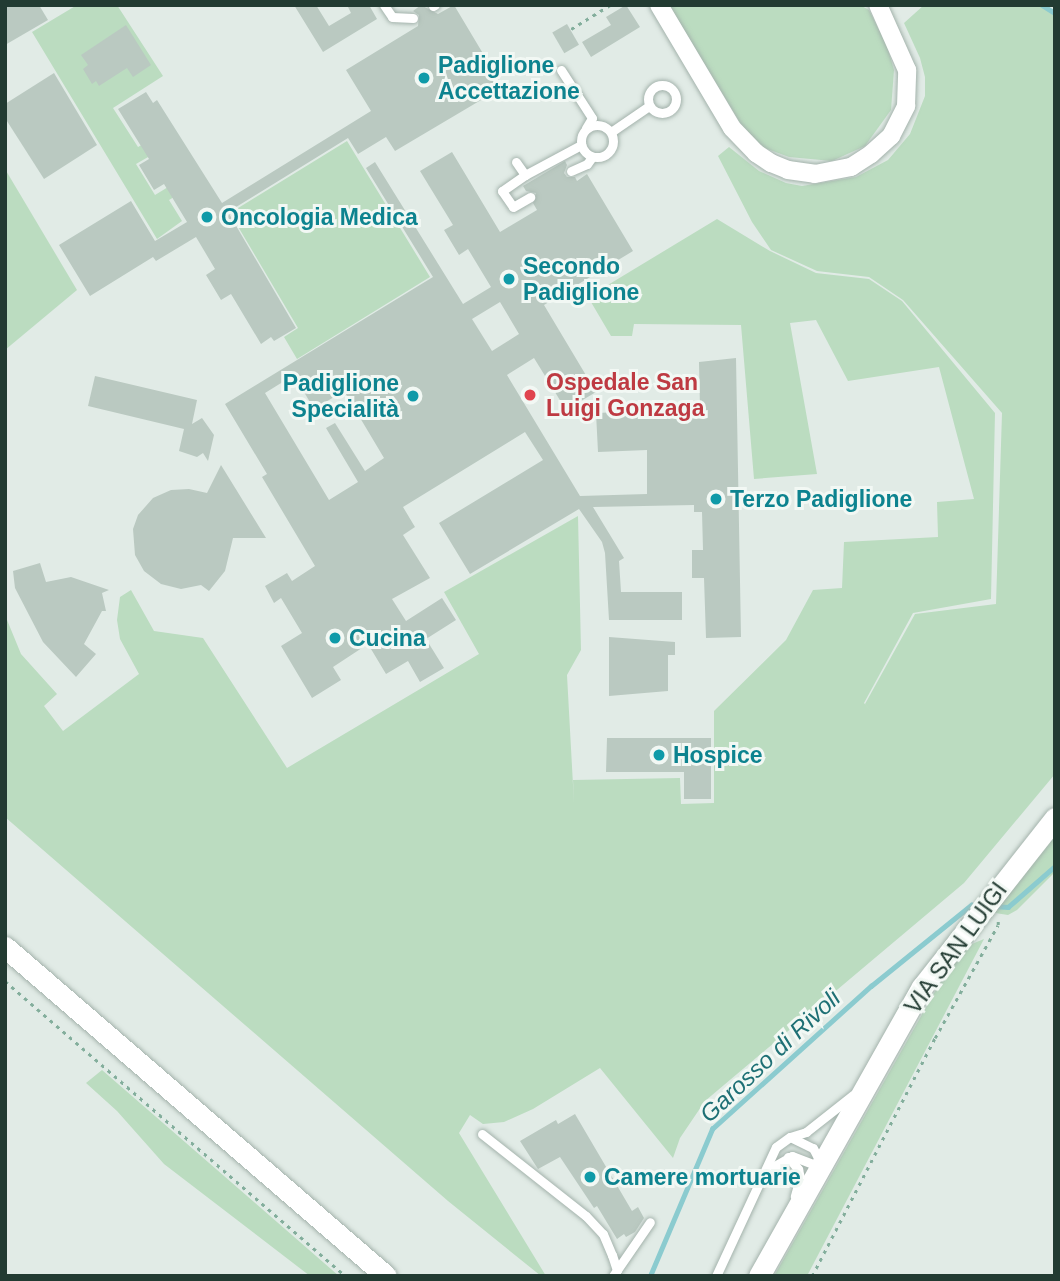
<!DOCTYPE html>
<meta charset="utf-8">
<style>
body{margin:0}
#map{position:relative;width:1060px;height:1281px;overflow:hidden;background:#e1ebe6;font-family:Helvetica,sans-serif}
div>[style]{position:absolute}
.green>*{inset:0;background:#bbdcc0}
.stream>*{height:4.5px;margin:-2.25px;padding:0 2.25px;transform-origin:2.25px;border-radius:2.25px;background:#8bcbcf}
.building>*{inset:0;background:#bac9c1;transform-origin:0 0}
.path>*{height:2.5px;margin-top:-1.25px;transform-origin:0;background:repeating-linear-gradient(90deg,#83ae9c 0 3.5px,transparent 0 8.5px)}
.roads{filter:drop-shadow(0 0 2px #a4b3ac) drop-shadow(0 0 2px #a4b3ac)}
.lane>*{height:9px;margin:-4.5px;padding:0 4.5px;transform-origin:4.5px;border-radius:4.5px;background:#fff}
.lane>.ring{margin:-4.5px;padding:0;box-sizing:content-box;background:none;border:9px solid #fff;border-radius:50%}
.street>*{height:18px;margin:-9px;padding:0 9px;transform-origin:9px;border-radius:9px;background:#fff}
.secondary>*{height:21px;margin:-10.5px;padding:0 10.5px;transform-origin:10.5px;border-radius:10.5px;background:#fff}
.dots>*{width:19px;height:19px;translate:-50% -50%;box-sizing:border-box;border:4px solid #f2f8f4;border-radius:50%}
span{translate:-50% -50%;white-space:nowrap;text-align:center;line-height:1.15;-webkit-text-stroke:6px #f2f8f4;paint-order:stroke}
.culture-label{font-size:23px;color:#0d838f;font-weight:700}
.left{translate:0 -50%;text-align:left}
.right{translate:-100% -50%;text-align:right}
.health-label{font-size:23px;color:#be3a42;font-weight:700}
.street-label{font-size:23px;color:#223b32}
.water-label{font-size:24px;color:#1e7075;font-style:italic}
.frame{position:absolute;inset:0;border:7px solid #223b32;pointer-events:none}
</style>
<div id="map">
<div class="green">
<i style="clip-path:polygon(77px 5px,117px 5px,163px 76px,113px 108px,138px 147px,147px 142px,155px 153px,136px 164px,155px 195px,173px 184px,179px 194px,169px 200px,182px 221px,157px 239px,32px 32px)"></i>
<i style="clip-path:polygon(669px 5px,860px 5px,869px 10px,887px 46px,894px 70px,891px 110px,865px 146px,832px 161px,789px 157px,759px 146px,745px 131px)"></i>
<i style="clip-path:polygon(924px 5px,1045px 5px,1055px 11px,1055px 774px,964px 883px,705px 1101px,680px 1138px,673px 1158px,600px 1068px,533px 1109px,504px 1122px,483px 1124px,470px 1115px,459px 1133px,546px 1276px,541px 1276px,448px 1201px,5px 817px,5px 615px,21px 654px,57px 694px,44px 706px,63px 731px,139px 674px,120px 639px,117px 620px,120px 597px,131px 590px,154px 631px,203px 638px,287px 768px,479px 654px,444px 592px,578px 516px,581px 650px,567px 675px,574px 803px,573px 780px,680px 778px,681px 804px,714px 803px,714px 711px,786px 640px,813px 590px,842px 588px,844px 542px,938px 537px,937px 502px,974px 499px,939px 367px,848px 381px,816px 320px,790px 323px,817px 474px,754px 479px,741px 325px,634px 324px,632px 336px,611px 336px,588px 297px,717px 219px,770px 251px,816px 273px,869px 279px,902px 301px,995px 413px,991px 599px,913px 613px,864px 703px,871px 711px,865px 704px,915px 614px,996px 604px,1002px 413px,903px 300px,869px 277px,817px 271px,771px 250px,752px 222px,718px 156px,729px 147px,759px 171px,786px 183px,802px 186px,856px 177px,888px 160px,910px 134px,925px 96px,925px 77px,920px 58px,904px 23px)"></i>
<i style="clip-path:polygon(347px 141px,430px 277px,297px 359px,284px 337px,298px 328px,230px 213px)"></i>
<i style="clip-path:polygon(5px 169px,77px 290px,5px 350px)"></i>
<i style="clip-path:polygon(1055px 832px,1055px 872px,1017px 910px,1008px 915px,989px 912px)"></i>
<i style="clip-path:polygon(984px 939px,807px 1276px,774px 1276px,950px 965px,967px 946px)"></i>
<i style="clip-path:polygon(102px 1070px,339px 1276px,310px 1276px,164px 1164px,117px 1111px,86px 1083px)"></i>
</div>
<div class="stream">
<i style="left:1042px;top:5px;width:15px;rotate:32deg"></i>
<i style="left:993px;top:906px;width:15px;rotate:4deg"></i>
<i style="left:1008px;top:907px;width:62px;rotate:-41.1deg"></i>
<i style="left:650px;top:1276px;width:160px;rotate:-67.1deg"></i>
<i style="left:712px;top:1129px;width:214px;rotate:-42deg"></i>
<i style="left:871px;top:986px;width:129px;rotate:-39deg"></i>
</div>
<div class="building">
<i style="clip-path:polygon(5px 5px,39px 5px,48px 20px,5px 45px)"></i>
<i style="clip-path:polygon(294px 5px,316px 5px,329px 26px,351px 13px,347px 5px,369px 5px,377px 19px,323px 52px)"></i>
<i style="clip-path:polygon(421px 5px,438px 14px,454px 5px,503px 87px,395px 151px,386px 137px,358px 154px,348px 138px,228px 212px,296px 328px,274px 341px,271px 337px,261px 344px,231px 294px,221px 300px,206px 275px,215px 269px,196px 237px,156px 261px,153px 257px,90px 296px,59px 245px,131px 201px,155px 241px,187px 222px,164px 184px,154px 190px,139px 165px,149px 159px,118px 109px,146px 92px,153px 103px,157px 100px,222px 203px,371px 111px,346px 70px,418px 26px,419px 15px,413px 11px)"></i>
<i style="clip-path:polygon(626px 5px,640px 27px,591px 57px,582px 42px,611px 25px,606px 17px)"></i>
<i style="left:567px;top:24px;width:24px;height:17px;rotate:60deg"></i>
<i style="clip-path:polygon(126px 25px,151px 65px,133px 77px,127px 68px,99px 86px,96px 81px,92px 84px,83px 69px,88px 65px,81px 55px)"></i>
<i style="clip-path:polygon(54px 73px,97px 145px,44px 179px,5px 118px,5px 104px)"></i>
<i style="clip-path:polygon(evenodd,452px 152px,500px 232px,537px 210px,533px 203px,536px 193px,526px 191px,523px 186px,565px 161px,567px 165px,564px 173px,567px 177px,575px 177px,577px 181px,587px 174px,633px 251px,544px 305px,596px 392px,566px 410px,534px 358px,507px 375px,580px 496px,647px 494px,647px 450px,598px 452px,596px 413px,700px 409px,699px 362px,736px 358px,741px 637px,706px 638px,704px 578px,692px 578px,692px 550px,703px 550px,702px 512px,694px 512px,694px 505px,593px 507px,624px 558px,619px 561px,621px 592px,682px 592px,682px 620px,609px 620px,605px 553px,602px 542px,579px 509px,470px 574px,439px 523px,543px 460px,525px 432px,403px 507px,415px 527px,403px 535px,430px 578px,392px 599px,406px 621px,442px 598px,456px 620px,426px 639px,444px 668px,420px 682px,408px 661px,386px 674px,368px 644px,333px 667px,341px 680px,312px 698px,281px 646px,302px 633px,281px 598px,274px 603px,265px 586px,287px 573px,292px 581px,315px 566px,262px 477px,267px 474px,225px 404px,433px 277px,366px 168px,375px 162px,463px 304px,491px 287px,468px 249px,459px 255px,444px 230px,453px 225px,420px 171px,452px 152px,500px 302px,519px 334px,492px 351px,472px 319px,500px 302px,452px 152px,294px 375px,314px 409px,344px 391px,384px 458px,365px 471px,335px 423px,326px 428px,358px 482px,329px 500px,265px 393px,294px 375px)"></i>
<i style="clip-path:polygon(95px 376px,197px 400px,192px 424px,202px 418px,214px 435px,208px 461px,203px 453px,197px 457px,179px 451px,184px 429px,88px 406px)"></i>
<i style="clip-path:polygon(221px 465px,266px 538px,233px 538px,225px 571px,209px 591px,201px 585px,181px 589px,161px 584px,144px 571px,135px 555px,133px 529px,138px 515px,153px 498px,171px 490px,189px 489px,207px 493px)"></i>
<i style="clip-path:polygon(40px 563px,46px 582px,71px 577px,109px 590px,102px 593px,106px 611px,102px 611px,84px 644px,96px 654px,76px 677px,43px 642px,15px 588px,13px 571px)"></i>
<i style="clip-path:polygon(609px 637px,675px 642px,675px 655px,668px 655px,668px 691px,609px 696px)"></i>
<i style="clip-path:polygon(607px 738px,711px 738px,711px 799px,684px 799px,684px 772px,606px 772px)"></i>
<i style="clip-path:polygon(575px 1114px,632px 1211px,638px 1207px,644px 1218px,635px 1232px,626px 1237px,624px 1234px,617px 1239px,597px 1206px,594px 1208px,560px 1157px,538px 1169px,520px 1141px,556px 1120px,558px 1124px)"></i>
</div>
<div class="path">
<i style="left:571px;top:29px;width:46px;rotate:-31.6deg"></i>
<i style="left:5px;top:981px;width:451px;rotate:40.9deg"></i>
<i style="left:812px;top:1276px;width:268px;rotate:-62.7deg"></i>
<i style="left:935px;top:1038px;width:129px;rotate:-60.9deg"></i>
<i style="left:998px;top:925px;width:5px;rotate:-90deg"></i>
</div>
<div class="roads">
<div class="lane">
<i style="left:384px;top:5px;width:14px;rotate:56deg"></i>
<i style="left:392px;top:17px;width:21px;rotate:3deg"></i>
<i style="left:433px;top:6px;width:2px;rotate:-27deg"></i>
<i style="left:561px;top:70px;width:57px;rotate:57.1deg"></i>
<i style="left:592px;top:118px;width:12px;rotate:121deg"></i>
<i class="ring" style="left:648px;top:85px;width:19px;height:19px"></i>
<i class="ring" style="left:581px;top:125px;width:23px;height:23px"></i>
<i style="left:611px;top:132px;width:46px;rotate:-34.4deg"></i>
<i style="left:516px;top:162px;width:16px;rotate:55deg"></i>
<i style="left:525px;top:175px;width:64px;rotate:-28.2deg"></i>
<i style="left:571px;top:171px;width:17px;rotate:-24deg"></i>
<i style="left:587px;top:164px;width:9px;rotate:-54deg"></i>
<i style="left:525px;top:175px;width:28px;rotate:145deg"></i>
<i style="left:502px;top:191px;width:19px;rotate:55deg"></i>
<i style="left:513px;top:207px;width:20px;rotate:-30deg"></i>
<i style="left:482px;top:1134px;width:132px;rotate:38.3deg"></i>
<i style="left:586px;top:1216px;width:25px;rotate:47deg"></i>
<i style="left:603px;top:1234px;width:23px;rotate:67deg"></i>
<i style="left:612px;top:1255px;width:16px;rotate:72deg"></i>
<i style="left:617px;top:1270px;width:7px;rotate:124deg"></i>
<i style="left:790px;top:1137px;width:25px;rotate:26deg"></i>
<i style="left:813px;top:1148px;width:16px;rotate:63deg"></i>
<i style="left:788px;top:1157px;width:16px;rotate:50deg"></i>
<i style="left:798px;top:1169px;width:9px;rotate:77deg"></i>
<i style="left:800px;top:1178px;width:19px;rotate:106deg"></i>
<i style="left:766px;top:1171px;width:30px;rotate:-30deg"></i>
<i style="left:792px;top:1156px;width:30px;rotate:21deg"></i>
<i style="left:617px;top:1270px;width:58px;rotate:-55.5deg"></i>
<i style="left:716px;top:1276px;width:142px;rotate:-65.1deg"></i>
<i style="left:776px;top:1147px;width:17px;rotate:-36deg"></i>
<i style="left:790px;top:1137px;width:17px;rotate:-17deg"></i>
<i style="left:806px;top:1132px;width:60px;rotate:-38.2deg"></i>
</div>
<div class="street">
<i style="left:659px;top:5px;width:143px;rotate:59.3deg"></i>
<i style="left:732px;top:128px;width:35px;rotate:46deg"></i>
<i style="left:756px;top:153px;width:18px;rotate:34deg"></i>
<i style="left:771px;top:163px;width:18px;rotate:22deg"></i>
<i style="left:788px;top:170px;width:27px;rotate:8deg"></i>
<i style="left:815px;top:174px;width:37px;rotate:-11deg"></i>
<i style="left:851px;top:167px;width:24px;rotate:-33deg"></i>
<i style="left:871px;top:154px;width:27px;rotate:-42deg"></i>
<i style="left:891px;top:136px;width:34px;rotate:-63deg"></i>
<i style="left:906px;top:106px;width:36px;rotate:-88deg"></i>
<i style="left:907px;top:70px;width:71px;rotate:-114deg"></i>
</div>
<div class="secondary">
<i style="left:5px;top:947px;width:503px;rotate:40.81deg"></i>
<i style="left:759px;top:1276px;width:332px;rotate:-60.6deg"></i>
<i style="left:922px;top:987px;width:215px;rotate:-51.8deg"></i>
</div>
</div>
<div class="dots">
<i style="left:424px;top:78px;background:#0f9aa8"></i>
<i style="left:207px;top:217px;background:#0f9aa8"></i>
<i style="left:509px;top:279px;background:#0f9aa8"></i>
<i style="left:530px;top:395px;background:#e0444e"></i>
<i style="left:413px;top:396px;background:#0f9aa8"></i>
<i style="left:716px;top:499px;background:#0f9aa8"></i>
<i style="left:335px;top:638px;background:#0f9aa8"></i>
<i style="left:659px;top:755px;background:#0f9aa8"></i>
<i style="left:590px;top:1177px;background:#0f9aa8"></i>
</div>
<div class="culture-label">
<span class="left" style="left:438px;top:78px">Padiglione<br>Accettazione</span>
<span class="left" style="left:221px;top:217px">Oncologia Medica</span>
<span class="left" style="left:523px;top:279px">Secondo<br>Padiglione</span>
<span class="right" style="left:399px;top:396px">Padiglione<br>Specialità</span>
<span class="left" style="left:730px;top:499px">Terzo Padiglione</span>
<span class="left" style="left:349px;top:638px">Cucina</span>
<span class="left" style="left:673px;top:755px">Hospice</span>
<span class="left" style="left:604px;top:1177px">Camere mortuarie</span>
</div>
<div class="health-label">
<span class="left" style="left:546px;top:395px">Ospedale San<br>Luigi Gonzaga</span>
</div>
<div class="street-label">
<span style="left:956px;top:948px;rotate:-54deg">VIA SAN LUIGI</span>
</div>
<div class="water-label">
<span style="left:770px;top:1056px;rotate:-43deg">Garosso di Rivoli</span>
</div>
<div class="frame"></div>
</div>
